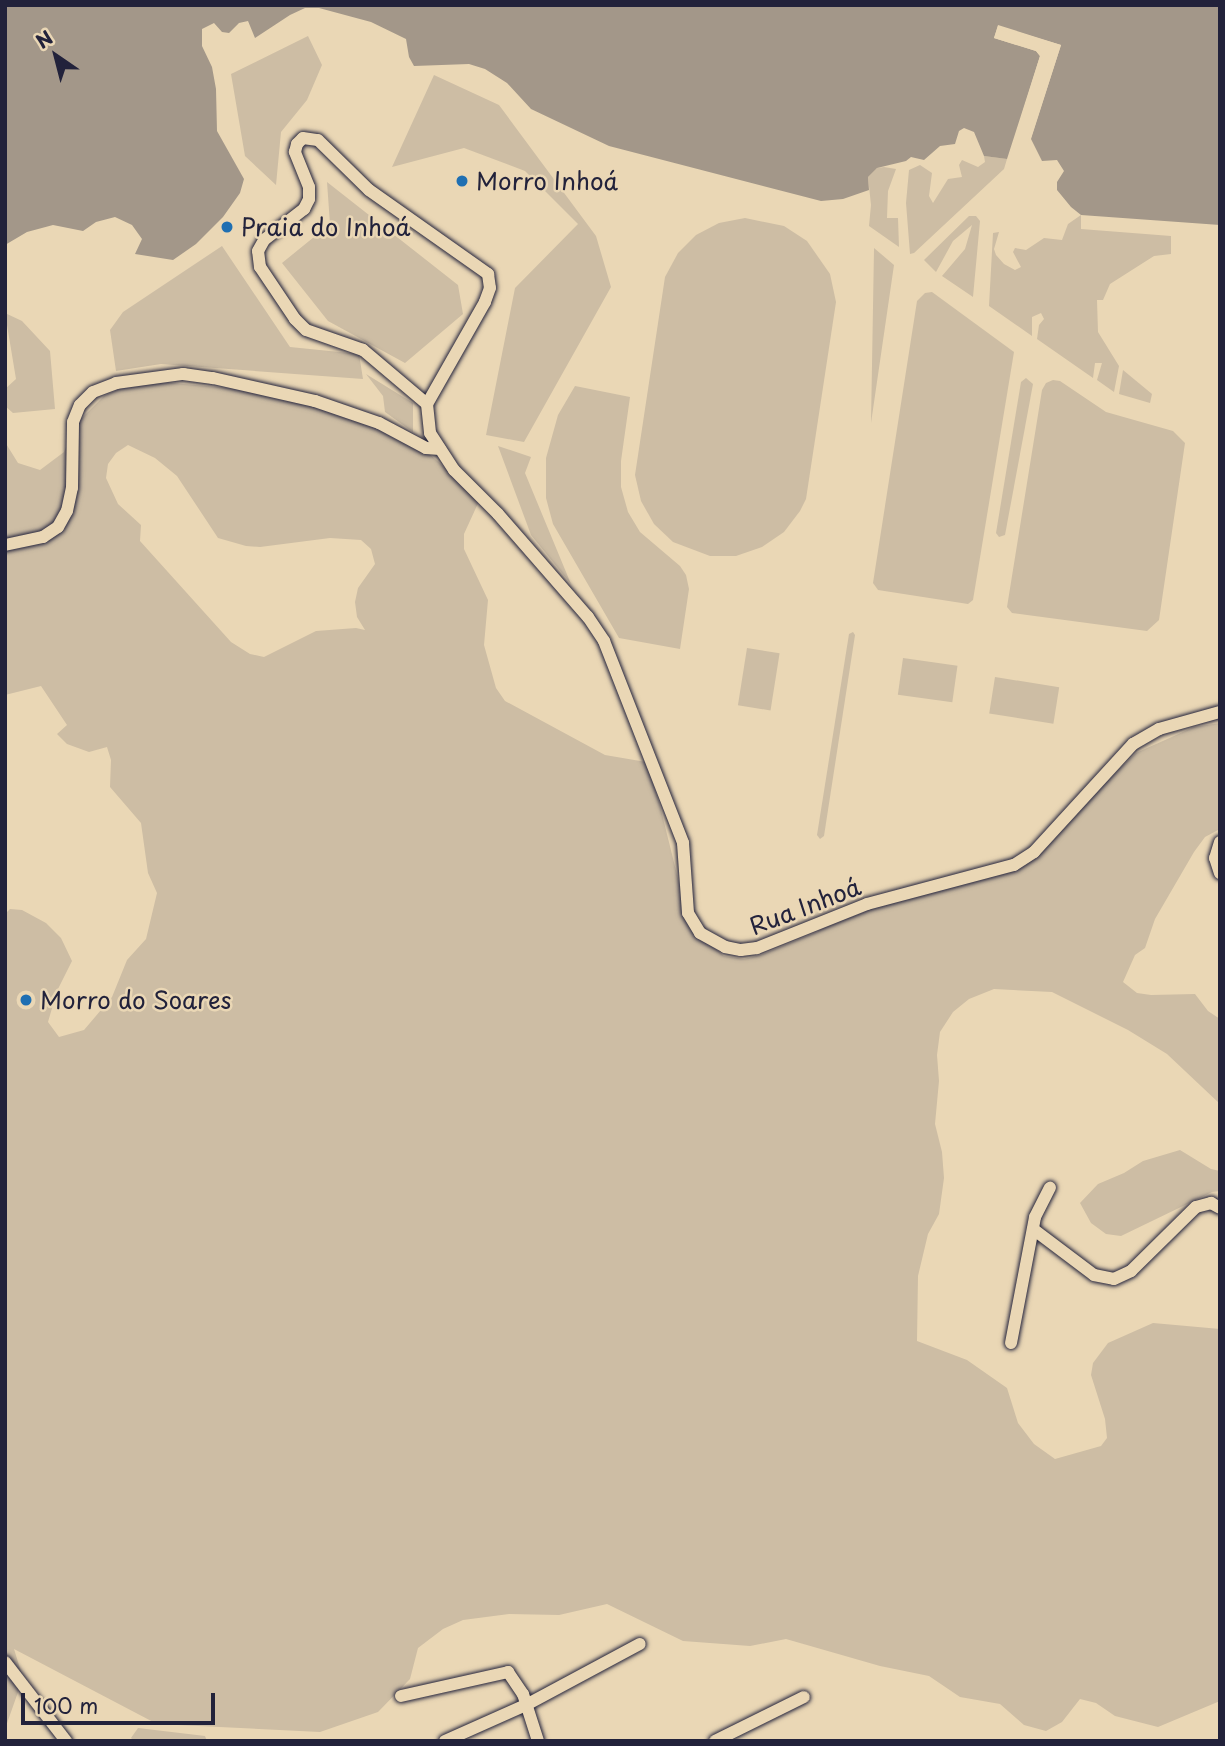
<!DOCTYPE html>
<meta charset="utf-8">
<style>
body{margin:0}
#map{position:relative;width:1225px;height:1746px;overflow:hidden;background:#ead7b5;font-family:"Playpen Sans",sans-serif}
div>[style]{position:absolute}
.green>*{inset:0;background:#cdbda4;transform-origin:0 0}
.water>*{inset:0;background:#a39789}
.pier>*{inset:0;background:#ead7b5}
.roads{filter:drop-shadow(0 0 2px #22223b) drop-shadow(0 0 2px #22223b)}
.street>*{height:12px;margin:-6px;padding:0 6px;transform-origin:6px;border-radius:6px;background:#ead7b5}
.dots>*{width:19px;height:19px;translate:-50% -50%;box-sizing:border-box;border:4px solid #ead7b5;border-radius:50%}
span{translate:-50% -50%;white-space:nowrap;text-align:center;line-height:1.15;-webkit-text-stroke:5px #ead7b5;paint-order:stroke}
.poi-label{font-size:24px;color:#22223b}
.left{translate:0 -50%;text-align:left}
.street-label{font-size:24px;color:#22223b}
.frame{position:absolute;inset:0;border:7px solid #22223b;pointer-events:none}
.north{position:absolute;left:21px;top:21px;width:70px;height:70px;-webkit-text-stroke:5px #ead7b5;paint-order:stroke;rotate:325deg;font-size:19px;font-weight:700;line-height:28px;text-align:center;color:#22223b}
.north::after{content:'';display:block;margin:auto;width:24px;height:32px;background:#22223b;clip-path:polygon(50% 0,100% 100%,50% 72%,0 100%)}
.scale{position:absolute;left:21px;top:1693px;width:194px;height:32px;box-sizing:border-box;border:4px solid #22223b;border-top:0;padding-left:9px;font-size:21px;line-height:24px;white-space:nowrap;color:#22223b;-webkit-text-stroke:5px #ead7b5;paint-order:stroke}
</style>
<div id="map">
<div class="green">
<i style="clip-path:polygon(308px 36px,322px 65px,307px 100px,281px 132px,276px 185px,245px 156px,231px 74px)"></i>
<i style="clip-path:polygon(434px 75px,499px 105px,596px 236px,611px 287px,524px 442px,486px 435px,515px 288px,578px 224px,525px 171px,464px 148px,392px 167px)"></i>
<i style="clip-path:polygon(984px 156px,1007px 159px,1004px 169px,914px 253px,910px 254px,906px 203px,909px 170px,920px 165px,932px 173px,929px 196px,933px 203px,948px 179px,962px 177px,959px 165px,962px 160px,978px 167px,985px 162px)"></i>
<i style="clip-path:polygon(884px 167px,896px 169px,888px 191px,887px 218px,898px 218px,899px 247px,869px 226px,871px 205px,868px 177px,877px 168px)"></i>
<i style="clip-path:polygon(327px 182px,458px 285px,463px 314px,405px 363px,328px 321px,282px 263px,330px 224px)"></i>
<i style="clip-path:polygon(1081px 215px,1081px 229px,1171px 236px,1171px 254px,1154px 256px,1110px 284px,1103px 300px,1097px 300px,1098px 332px,1119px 366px,1114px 392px,1097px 380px,1102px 363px,1095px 363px,1093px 378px,1037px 339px,1039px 325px,1044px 319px,1041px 313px,1032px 317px,1032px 336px,989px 306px,993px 233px,999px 232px,994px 249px,996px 255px,1004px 264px,1015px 270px,1021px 267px,1013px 252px,1015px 248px,1026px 250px,1044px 238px,1062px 240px,1068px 224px)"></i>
<i style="clip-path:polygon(969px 216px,976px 216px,980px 221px,973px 297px,942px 276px,965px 249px,972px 225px,953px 241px,936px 272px,924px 260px)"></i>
<i style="clip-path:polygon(745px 218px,784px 226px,807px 241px,830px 274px,836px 302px,806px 499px,800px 511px,784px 532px,762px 547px,736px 556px,710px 556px,673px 542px,654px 524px,641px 501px,635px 475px,665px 277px,678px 253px,696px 235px,719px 223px)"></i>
<i style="clip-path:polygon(222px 246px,290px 347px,359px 354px,363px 379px,161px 364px,116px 371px,110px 330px,123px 312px)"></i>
<i style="clip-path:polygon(874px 248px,894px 265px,871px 423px,874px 249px)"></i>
<i style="clip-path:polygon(932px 292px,1014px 352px,973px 600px,968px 604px,878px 590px,873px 583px,917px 301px,925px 293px)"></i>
<i style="clip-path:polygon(5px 313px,22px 321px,50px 351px,55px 409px,13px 413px,5px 406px,5px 389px,16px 379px)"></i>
<i style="clip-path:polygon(1123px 370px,1152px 394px,1150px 403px,1119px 394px)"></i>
<i style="clip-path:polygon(366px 374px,413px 403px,413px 432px,385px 412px,383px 396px)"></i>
<i style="clip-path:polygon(1026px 378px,1033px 384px,1005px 535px,999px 537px,996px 533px,1021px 382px)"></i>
<i style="clip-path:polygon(1053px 380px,1060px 381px,1106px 412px,1173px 431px,1185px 443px,1159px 620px,1147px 631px,1012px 613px,1007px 607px,1042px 390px,1046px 383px)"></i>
<i style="clip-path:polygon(evenodd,151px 381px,262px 391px,352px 416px,426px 451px,480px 499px,464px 534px,464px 549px,488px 600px,484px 645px,496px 688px,505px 701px,605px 755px,646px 762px,659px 802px,690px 927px,724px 956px,744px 959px,761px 955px,817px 932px,848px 911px,1017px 868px,1136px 753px,1194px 727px,1220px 723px,1220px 829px,1205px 837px,1194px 852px,1155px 919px,1145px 948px,1135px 955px,1123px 982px,1137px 993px,1151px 995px,1195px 994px,1208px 1011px,1220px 1019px,1220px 1104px,1167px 1054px,1128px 1030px,1052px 992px,994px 989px,969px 999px,953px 1012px,940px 1032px,937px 1055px,939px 1081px,935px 1124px,942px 1152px,944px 1178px,939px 1214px,928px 1234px,918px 1276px,917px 1341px,967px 1360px,1007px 1388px,1018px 1423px,1034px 1444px,1055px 1459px,1101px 1446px,1107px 1438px,1105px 1419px,1091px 1375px,1093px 1363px,1108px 1343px,1153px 1323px,1220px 1329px,1220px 1701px,1158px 1727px,1115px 1716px,1096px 1703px,1080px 1699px,1062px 1722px,1046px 1731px,1024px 1725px,1000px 1704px,960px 1697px,929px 1676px,880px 1666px,786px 1639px,750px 1646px,683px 1641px,607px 1604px,559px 1615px,509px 1614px,463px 1620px,443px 1629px,418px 1648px,410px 1679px,378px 1712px,320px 1732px,157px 1724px,14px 1649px,23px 1678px,5px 1729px,5px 914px,10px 909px,22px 910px,46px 923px,61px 938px,72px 961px,57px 991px,48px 1022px,59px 1037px,84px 1030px,112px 997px,127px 960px,146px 939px,157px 893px,148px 873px,141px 823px,110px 787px,111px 760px,107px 747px,89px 752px,67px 744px,57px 734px,67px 725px,41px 686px,5px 695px,5px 442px,18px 463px,40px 470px,64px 452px,74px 426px,104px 396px,130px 384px,151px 381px,128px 445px,155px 458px,177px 476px,218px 538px,246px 546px,260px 547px,330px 538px,361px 540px,371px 549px,375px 564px,358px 588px,355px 602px,357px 617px,365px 630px,356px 628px,316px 631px,264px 657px,250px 654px,231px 642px,140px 541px,141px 525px,118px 504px,106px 478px,108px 464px,116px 453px,128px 445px)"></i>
<i style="clip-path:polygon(575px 386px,630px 397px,621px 461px,621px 487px,628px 512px,640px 532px,680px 566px,686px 575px,689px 589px,680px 649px,619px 638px,553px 524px,546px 498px,546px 458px,558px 415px)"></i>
<i style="clip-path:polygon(498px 446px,531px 457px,525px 473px,571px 584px,531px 535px)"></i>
<i style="clip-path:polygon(853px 632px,855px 635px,824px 836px,820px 839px,817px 835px,849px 634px)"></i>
<i style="left:747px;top:648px;width:33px;height:58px;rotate:9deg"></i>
<i style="left:903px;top:658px;width:55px;height:37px;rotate:8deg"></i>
<i style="left:995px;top:677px;width:65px;height:37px;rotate:9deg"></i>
<i style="clip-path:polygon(1180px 1150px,1211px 1169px,1220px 1171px,1220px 1191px,1212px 1192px,1121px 1236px,1106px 1234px,1091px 1223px,1080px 1203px,1098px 1184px,1124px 1173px,1143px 1161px)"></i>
<i style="clip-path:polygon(138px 1728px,205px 1736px,207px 1741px,134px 1741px,131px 1738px)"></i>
</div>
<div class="water">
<i style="clip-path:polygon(5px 5px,1220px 5px,1220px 225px,1081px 215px,1071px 207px,1057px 190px,1057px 182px,1064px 171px,1057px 160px,1042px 161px,1031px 139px,1061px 45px,998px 26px,994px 38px,1036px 51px,1040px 56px,1007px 159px,984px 156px,974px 132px,964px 128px,959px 131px,955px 144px,940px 146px,924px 160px,911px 157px,906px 161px,877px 168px,868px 177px,869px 190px,843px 199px,821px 201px,609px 146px,531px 109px,507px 83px,485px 69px,469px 64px,414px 66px,409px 57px,406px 39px,371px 22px,319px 8px,305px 8px,290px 15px,255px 38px,248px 21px,239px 23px,229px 33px,222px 32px,214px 23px,202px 29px,202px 46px,212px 67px,216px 89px,217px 131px,244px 179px,240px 193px,223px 217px,196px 244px,173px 260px,135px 254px,142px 239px,132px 225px,115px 217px,96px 222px,83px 231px,53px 225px,27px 232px,5px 245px)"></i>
</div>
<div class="pier">
<i style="clip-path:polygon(998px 25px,1061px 45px,1029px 144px,1028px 138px,1057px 47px,1000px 30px,998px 36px,1038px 48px,1043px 56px,1007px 163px,1040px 56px,1036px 51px,994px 38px)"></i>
</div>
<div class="roads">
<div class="street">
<i style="left:427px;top:404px;width:84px;rotate:-139.8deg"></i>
<i style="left:363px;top:350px;width:60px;rotate:-160.7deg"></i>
<i style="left:306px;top:330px;width:16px;rotate:-135deg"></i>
<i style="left:295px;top:319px;width:63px;rotate:-123.9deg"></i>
<i style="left:260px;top:267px;width:16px;rotate:-97deg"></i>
<i style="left:258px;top:251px;width:13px;rotate:-61deg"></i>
<i style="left:264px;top:240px;width:51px;rotate:-37.8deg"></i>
<i style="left:304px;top:209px;width:11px;rotate:-63deg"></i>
<i style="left:309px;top:199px;width:12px;rotate:-90deg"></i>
<i style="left:309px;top:187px;width:38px;rotate:-112deg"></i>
<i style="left:295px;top:152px;width:8px;rotate:-76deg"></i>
<i style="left:297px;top:144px;width:8px;rotate:-45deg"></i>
<i style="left:303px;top:138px;width:15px;rotate:8deg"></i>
<i style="left:318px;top:140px;width:71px;rotate:44.4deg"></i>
<i style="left:369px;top:190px;width:146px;rotate:35.2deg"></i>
<i style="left:488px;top:274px;width:14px;rotate:82deg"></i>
<i style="left:490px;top:288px;width:15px;rotate:110deg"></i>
<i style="left:485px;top:302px;width:117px;rotate:119.6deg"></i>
<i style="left:427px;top:404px;width:29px;rotate:84deg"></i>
<i style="left:430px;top:433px;width:44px;rotate:57deg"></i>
<i style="left:454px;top:470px;width:62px;rotate:45deg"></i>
<i style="left:498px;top:514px;width:137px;rotate:48.9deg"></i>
<i style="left:588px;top:617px;width:29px;rotate:56deg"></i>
<i style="left:604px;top:641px;width:217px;rotate:68.6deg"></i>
<i style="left:683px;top:843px;width:70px;rotate:85.9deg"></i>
<i style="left:688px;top:913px;width:23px;rotate:59deg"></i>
<i style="left:700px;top:933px;width:29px;rotate:29deg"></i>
<i style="left:725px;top:947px;width:16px;rotate:11deg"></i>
<i style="left:741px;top:950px;width:16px;rotate:-7deg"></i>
<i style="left:757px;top:948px;width:118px;rotate:-21.8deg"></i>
<i style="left:867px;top:904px;width:152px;rotate:-14.9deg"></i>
<i style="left:1014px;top:865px;width:24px;rotate:-33deg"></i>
<i style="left:1034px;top:852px;width:147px;rotate:-47.5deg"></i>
<i style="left:1133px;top:744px;width:30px;rotate:-30deg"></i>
<i style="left:1159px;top:729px;width:63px;rotate:-15.6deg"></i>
<i style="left:5px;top:545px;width:39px;rotate:-12deg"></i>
<i style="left:43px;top:537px;width:18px;rotate:-34deg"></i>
<i style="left:58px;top:527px;width:18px;rotate:-61deg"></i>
<i style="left:67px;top:511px;width:24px;rotate:-78deg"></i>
<i style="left:72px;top:488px;width:66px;rotate:-89.1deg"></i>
<i style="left:73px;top:422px;width:18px;rotate:-68deg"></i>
<i style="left:80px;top:405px;width:18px;rotate:-45deg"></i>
<i style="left:93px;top:392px;width:25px;rotate:-21deg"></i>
<i style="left:116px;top:383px;width:68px;rotate:-7.7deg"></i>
<i style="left:183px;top:374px;width:30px;rotate:8deg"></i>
<i style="left:213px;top:378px;width:105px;rotate:12.7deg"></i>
<i style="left:315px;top:401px;width:68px;rotate:19deg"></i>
<i style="left:379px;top:423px;width:53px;rotate:28deg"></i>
<i style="left:426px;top:448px;width:14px;rotate:4deg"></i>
<i style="left:1220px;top:842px;width:17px;rotate:107deg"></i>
<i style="left:1215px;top:858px;width:16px;rotate:72deg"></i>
<i style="left:1033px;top:1229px;width:76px;rotate:37deg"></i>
<i style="left:1094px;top:1275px;width:20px;rotate:11deg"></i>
<i style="left:1114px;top:1279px;width:19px;rotate:-25deg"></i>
<i style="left:1131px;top:1271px;width:91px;rotate:-44.6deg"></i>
<i style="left:1196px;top:1207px;width:16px;rotate:-15deg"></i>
<i style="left:1211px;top:1203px;width:10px;rotate:29deg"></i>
<i style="left:1011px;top:1343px;width:128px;rotate:-79.2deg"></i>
<i style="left:1035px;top:1217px;width:33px;rotate:-63deg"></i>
<i style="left:5px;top:1662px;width:100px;rotate:52.3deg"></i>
<i style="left:401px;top:1696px;width:110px;rotate:-12.6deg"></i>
<i style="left:508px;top:1672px;width:27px;rotate:56deg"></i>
<i style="left:523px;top:1694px;width:49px;rotate:72.3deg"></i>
<i style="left:445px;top:1741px;width:89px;rotate:-24deg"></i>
<i style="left:526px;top:1705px;width:129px;rotate:-28.2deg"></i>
<i style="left:715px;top:1741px;width:99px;rotate:-26.3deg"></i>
</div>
</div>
<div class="dots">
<i style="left:462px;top:181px;background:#1f6fb2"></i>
<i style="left:227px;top:227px;background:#1f6fb2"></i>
<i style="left:26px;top:1000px;background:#1f6fb2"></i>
</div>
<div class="poi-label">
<span class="left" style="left:476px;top:181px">Morro Inhoá</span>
<span class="left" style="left:241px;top:227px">Praia do Inhoá</span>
<span class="left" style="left:40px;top:1000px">Morro do Soares</span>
</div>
<div class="street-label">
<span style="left:805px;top:906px;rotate:-21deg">Rua Inhoá</span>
</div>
<div class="frame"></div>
<div class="north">N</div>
<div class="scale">100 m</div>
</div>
